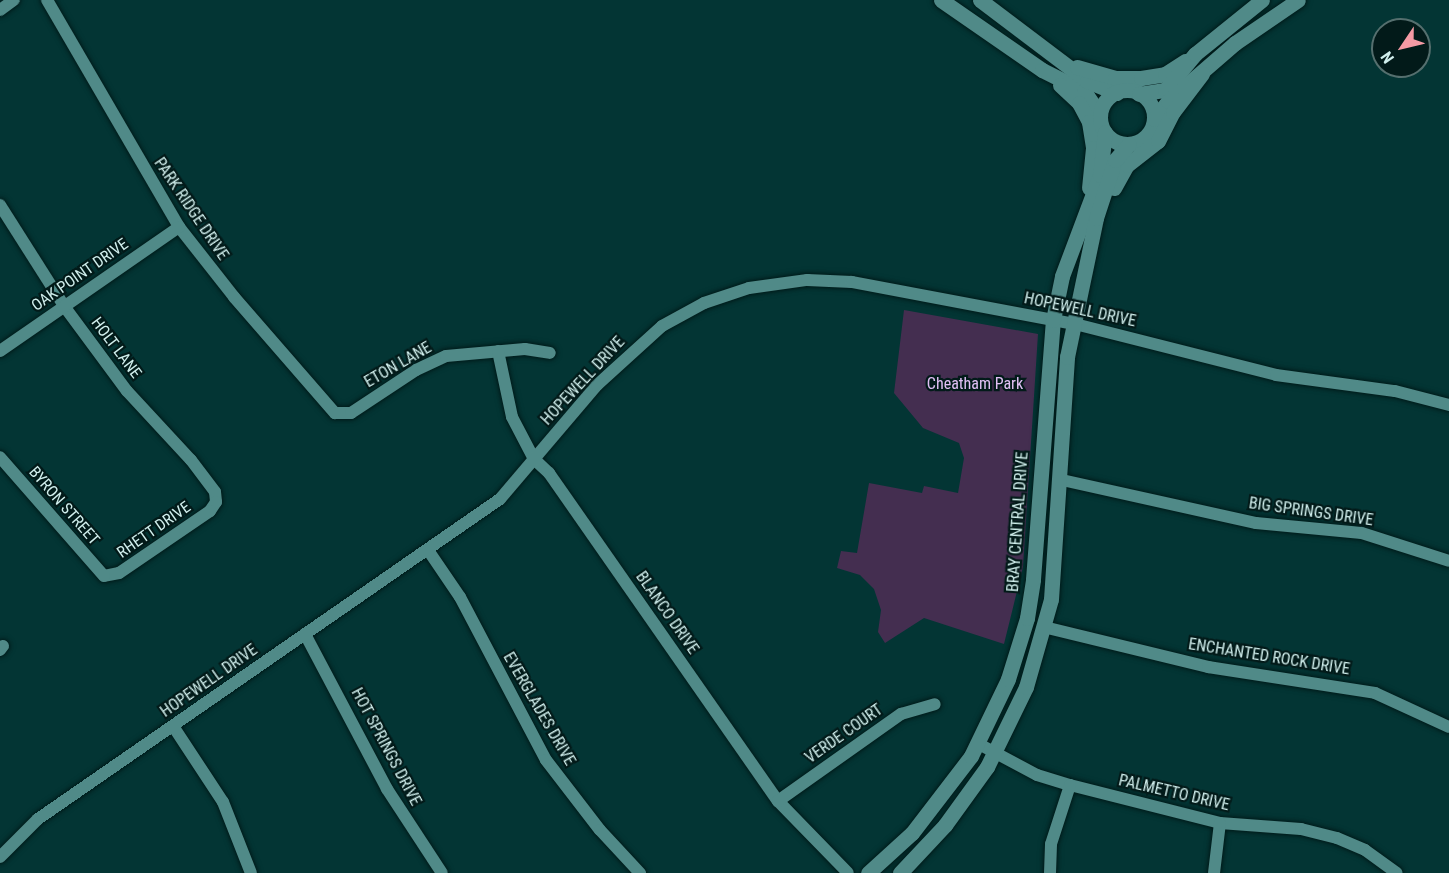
<!DOCTYPE html>
<style>
body{margin:0}
#map{position:relative;width:1449px;height:873px;overflow:hidden;background:#033534;font-family:"Roboto Condensed",sans-serif}
div>[style]{position:absolute}
.green>*{inset:0;background:#442e50}
.roads{filter:drop-shadow(0 0 2px #001b1a) drop-shadow(0 0 2px #001b1a)}
.minor>*{height:12px;margin:-6px;padding:0 6px;transform-origin:6px;border-radius:6px;background:#508a88}
.tertiary>*{height:15px;margin:-7.5px;padding:0 7.5px;transform-origin:7.5px;border-radius:7.5px;background:#508a88}
.tertiary>.ring{margin:-7.5px;padding:0;box-sizing:content-box;background:none;border:15px solid #508a88;border-radius:50%}
span{translate:-50% -50%;white-space:nowrap;text-align:center;line-height:1.15;-webkit-text-stroke:4.5px #021a19;paint-order:stroke}
.street-label{font-size:16px;color:#d1efed}
.park-label{font-size:16px;color:#e1c0f5}
.north{position:absolute;left:1371px;top:18px;width:60px;height:60px;box-sizing:border-box;background:#021a19;border:2px solid #556f6e;border-radius:50%;rotate:235deg;font-size:16px;font-weight:700;line-height:24px;text-align:center;color:#d1efed}
.north::after{content:'';display:block;margin:auto;width:21px;height:27px;background:#f49aa4;clip-path:polygon(50% 0,100% 100%,50% 72%,0 100%)}
</style>
<div id="map">
<div class="green">
<i style="clip-path:polygon(904px 310px,1038px 334px,1023px 567px,1004px 644px,924px 618px,885px 643px,878px 632px,881px 610px,874px 589px,860px 575px,837px 568px,841px 551px,857px 553px,869px 483px,922px 493px,924px 486px,958px 493px,964px 458px,959px 443px,923px 428px,894px 393px)"></i>
</div>
<div class="roads">
<div class="minor">
<i style="left:47px;top:0;width:263px;rotate:59.8deg"></i>
<i style="left:179px;top:227px;width:89px;rotate:51.8deg"></i>
<i style="left:234px;top:297px;width:154px;rotate:49deg"></i>
<i style="left:335px;top:413px;width:16px"></i>
<i style="left:351px;top:413px;width:78px;rotate:-33.5deg"></i>
<i style="left:416px;top:370px;width:33px;rotate:-25deg"></i>
<i style="left:446px;top:356px;width:79px;rotate:-5.1deg"></i>
<i style="left:525px;top:349px;width:25px;rotate:9deg"></i>
<i style="left:0;top:10px;width:17px;rotate:-36deg"></i>
<i style="left:0;top:205px;width:120px;rotate:57.6deg"></i>
<i style="left:64px;top:306px;width:106px;rotate:53.5deg"></i>
<i style="left:127px;top:391px;width:94px;rotate:47.2deg"></i>
<i style="left:191px;top:460px;width:40px;rotate:53deg"></i>
<i style="left:215px;top:492px;width:10px;rotate:84deg"></i>
<i style="left:216px;top:502px;width:11px;rotate:124deg"></i>
<i style="left:210px;top:511px;width:110px;rotate:145.7deg"></i>
<i style="left:119px;top:573px;width:15px;rotate:169deg"></i>
<i style="left:104px;top:576px;width:158px;rotate:-131.2deg"></i>
<i style="left:0;top:351px;width:218px;rotate:-34.7deg"></i>
<i style="left:498px;top:351px;width:67px;rotate:78deg"></i>
<i style="left:512px;top:417px;width:47px;rotate:62.4deg"></i>
<i style="left:534px;top:459px;width:21px;rotate:43deg"></i>
<i style="left:549px;top:473px;width:400px;rotate:55.1deg"></i>
<i style="left:778px;top:801px;width:100px;rotate:45.8deg"></i>
<i style="left:1062px;top:480px;width:199px;rotate:12.5deg"></i>
<i style="left:1256px;top:523px;width:106px;rotate:5.4deg"></i>
<i style="left:1362px;top:533px;width:91px;rotate:17.8deg"></i>
<i style="left:428px;top:550px;width:57px;rotate:55.8deg"></i>
<i style="left:460px;top:597px;width:184px;rotate:62.2deg"></i>
<i style="left:546px;top:760px;width:88px;rotate:52.4deg"></i>
<i style="left:600px;top:830px;width:59px;rotate:47.1deg"></i>
<i style="left:1044px;top:627px;width:169px;rotate:13.7deg"></i>
<i style="left:1208px;top:667px;width:169px;rotate:8.8deg"></i>
<i style="left:1375px;top:693px;width:81px;rotate:24.7deg"></i>
<i style="left:305px;top:634px;width:175px;rotate:62.1deg"></i>
<i style="left:387px;top:789px;width:100px;rotate:56.8deg"></i>
<i style="left:0;top:650px;width:5px;rotate:-53deg"></i>
<i style="left:173px;top:726px;width:91px;rotate:56.7deg"></i>
<i style="left:223px;top:802px;width:76px;rotate:68.5deg"></i>
<i style="left:977px;top:743px;width:68px;rotate:28.1deg"></i>
<i style="left:1037px;top:775px;width:34px;rotate:17deg"></i>
<i style="left:1070px;top:785px;width:155px;rotate:14.2deg"></i>
<i style="left:1220px;top:823px;width:81px;rotate:4.2deg"></i>
<i style="left:1301px;top:829px;width:37px;rotate:14deg"></i>
<i style="left:1337px;top:838px;width:30px;rotate:23deg"></i>
<i style="left:1365px;top:850px;width:39px;rotate:36deg"></i>
<i style="left:778px;top:801px;width:151px;rotate:-35.3deg"></i>
<i style="left:901px;top:714px;width:35px;rotate:-16deg"></i>
<i style="left:0;top:857px;width:54px;rotate:-45deg"></i>
<i style="left:38px;top:819px;width:562px;rotate:-34.71deg"></i>
<i style="left:500px;top:499px;width:150px;rotate:-49.6deg"></i>
<i style="left:597px;top:385px;width:88px;rotate:-42.2deg"></i>
<i style="left:662px;top:326px;width:48px;rotate:-28.7deg"></i>
<i style="left:704px;top:303px;width:47px;rotate:-18.4deg"></i>
<i style="left:749px;top:288px;width:59px;rotate:-7.9deg"></i>
<i style="left:807px;top:280px;width:45px;rotate:2.5deg"></i>
<i style="left:852px;top:282px;width:227px;rotate:10.7deg"></i>
<i style="left:1075px;top:324px;width:207px;rotate:14.2deg"></i>
<i style="left:1276px;top:375px;width:120px;rotate:7.7deg"></i>
<i style="left:1395px;top:391px;width:56px;rotate:14.5deg"></i>
<i style="left:1050px;top:873px;width:29px;rotate:-88deg"></i>
<i style="left:1051px;top:844px;width:62px;rotate:-72.1deg"></i>
<i style="left:1214px;top:873px;width:50px;rotate:-83.2deg"></i>
</div>
<div class="tertiary">
<i style="left:941px;top:0;width:123px;rotate:34.7deg"></i>
<i style="left:1042px;top:70px;width:47px;rotate:26.6deg"></i>
<i style="left:1084px;top:91px;width:29px;rotate:56deg"></i>
<i style="left:980px;top:0;width:134px;rotate:37.1deg"></i>
<i style="left:1087px;top:81px;width:32px;rotate:22deg"></i>
<i style="left:1077px;top:67px;width:40px;rotate:16deg"></i>
<i style="left:1115px;top:78px;width:26px"></i>
<i style="left:1141px;top:78px;width:24px;rotate:-9deg"></i>
<i style="left:1165px;top:74px;width:24px;rotate:-33deg"></i>
<i style="left:1060px;top:85px;width:26px;rotate:43deg"></i>
<i style="left:1079px;top:103px;width:21px;rotate:62deg"></i>
<i style="left:1089px;top:122px;width:26px;rotate:81deg"></i>
<i style="left:1093px;top:148px;width:40px;rotate:95.7deg"></i>
<i class="ring" style="left:1100px;top:90px;width:39px;height:39px"></i>
<i style="left:1139px;top:94px;width:26px;rotate:-9deg"></i>
<i style="left:1165px;top:90px;width:47px;rotate:-50.2deg"></i>
<i style="left:1195px;top:54px;width:86px;rotate:-38.9deg"></i>
<i style="left:1154px;top:119px;width:23px;rotate:-52deg"></i>
<i style="left:1168px;top:101px;width:89px;rotate:-40.9deg"></i>
<i style="left:1235px;top:43px;width:76px;rotate:-34.3deg"></i>
<i style="left:1114px;top:188px;width:26px;rotate:-61deg"></i>
<i style="left:1127px;top:165px;width:39px;rotate:-38deg"></i>
<i style="left:1158px;top:141px;width:33px;rotate:-63deg"></i>
<i style="left:1173px;top:112px;width:48px;rotate:-52.7deg"></i>
<i style="left:868px;top:873px;width:59px;rotate:-42.3deg"></i>
<i style="left:912px;top:833px;width:97px;rotate:-52.5deg"></i>
<i style="left:971px;top:756px;width:85px;rotate:-64.3deg"></i>
<i style="left:1008px;top:679px;width:64px;rotate:-72.7deg"></i>
<i style="left:1027px;top:618px;width:39px;rotate:-81deg"></i>
<i style="left:1033px;top:579px;width:260px;rotate:-85.6deg"></i>
<i style="left:1053px;top:320px;width:45px;rotate:-78.4deg"></i>
<i style="left:1062px;top:276px;width:108px;rotate:-69.4deg"></i>
<i style="left:1100px;top:175px;width:43px;rotate:-83.4deg"></i>
<i style="left:900px;top:873px;width:66px;rotate:-46.8deg"></i>
<i style="left:945px;top:825px;width:72px;rotate:-54.1deg"></i>
<i style="left:987px;top:767px;width:89px;rotate:-64deg"></i>
<i style="left:1026px;top:687px;width:91px;rotate:-74.1deg"></i>
<i style="left:1051px;top:599px;width:243px;rotate:-86.2deg"></i>
<i style="left:1067px;top:357px;width:142px;rotate:-78.2deg"></i>
<i style="left:1096px;top:218px;width:61px;rotate:-71.9deg"></i>
<i style="left:1115px;top:160px;width:21px;rotate:-49deg"></i>
</div>
</div>
<div class="street-label">
<span style="left:191px;top:209px;rotate:56deg">PARK RIDGE DRIVE</span>
<span style="left:80px;top:275px;rotate:-35deg">OAK POINT DRIVE</span>
<span style="left:1080px;top:310px;rotate:12deg">HOPEWELL DRIVE</span>
<span style="left:116px;top:348px;rotate:53deg">HOLT LANE</span>
<span style="left:398px;top:365px;rotate:-30deg">ETON LANE</span>
<span style="left:583px;top:381px;rotate:-47deg">HOPEWELL DRIVE</span>
<span style="left:64px;top:506px;rotate:49deg">BYRON STREET</span>
<span style="left:1311px;top:512px;rotate:8deg">BIG SPRINGS DRIVE</span>
<span style="left:1018px;top:522px;rotate:-86deg">BRAY CENTRAL DRIVE</span>
<span style="left:154px;top:530px;rotate:-35deg">RHETT DRIVE</span>
<span style="left:667px;top:613px;rotate:55deg">BLANCO DRIVE</span>
<span style="left:1269px;top:657px;rotate:9deg">ENCHANTED ROCK DRIVE</span>
<span style="left:209px;top:681px;rotate:-35deg">HOPEWELL DRIVE</span>
<span style="left:539px;top:709px;rotate:60deg">EVERGLADES DRIVE</span>
<span style="left:844px;top:734px;rotate:-35deg">VERDE COURT</span>
<span style="left:386px;top:747px;rotate:62deg">HOT SPRINGS DRIVE</span>
<span style="left:1174px;top:793px;rotate:13deg">PALMETTO DRIVE</span>
</div>
<div class="park-label">
<span style="left:975px;top:384px">Cheatham Park</span>
</div>
<div class="north">N</div>
</div>
